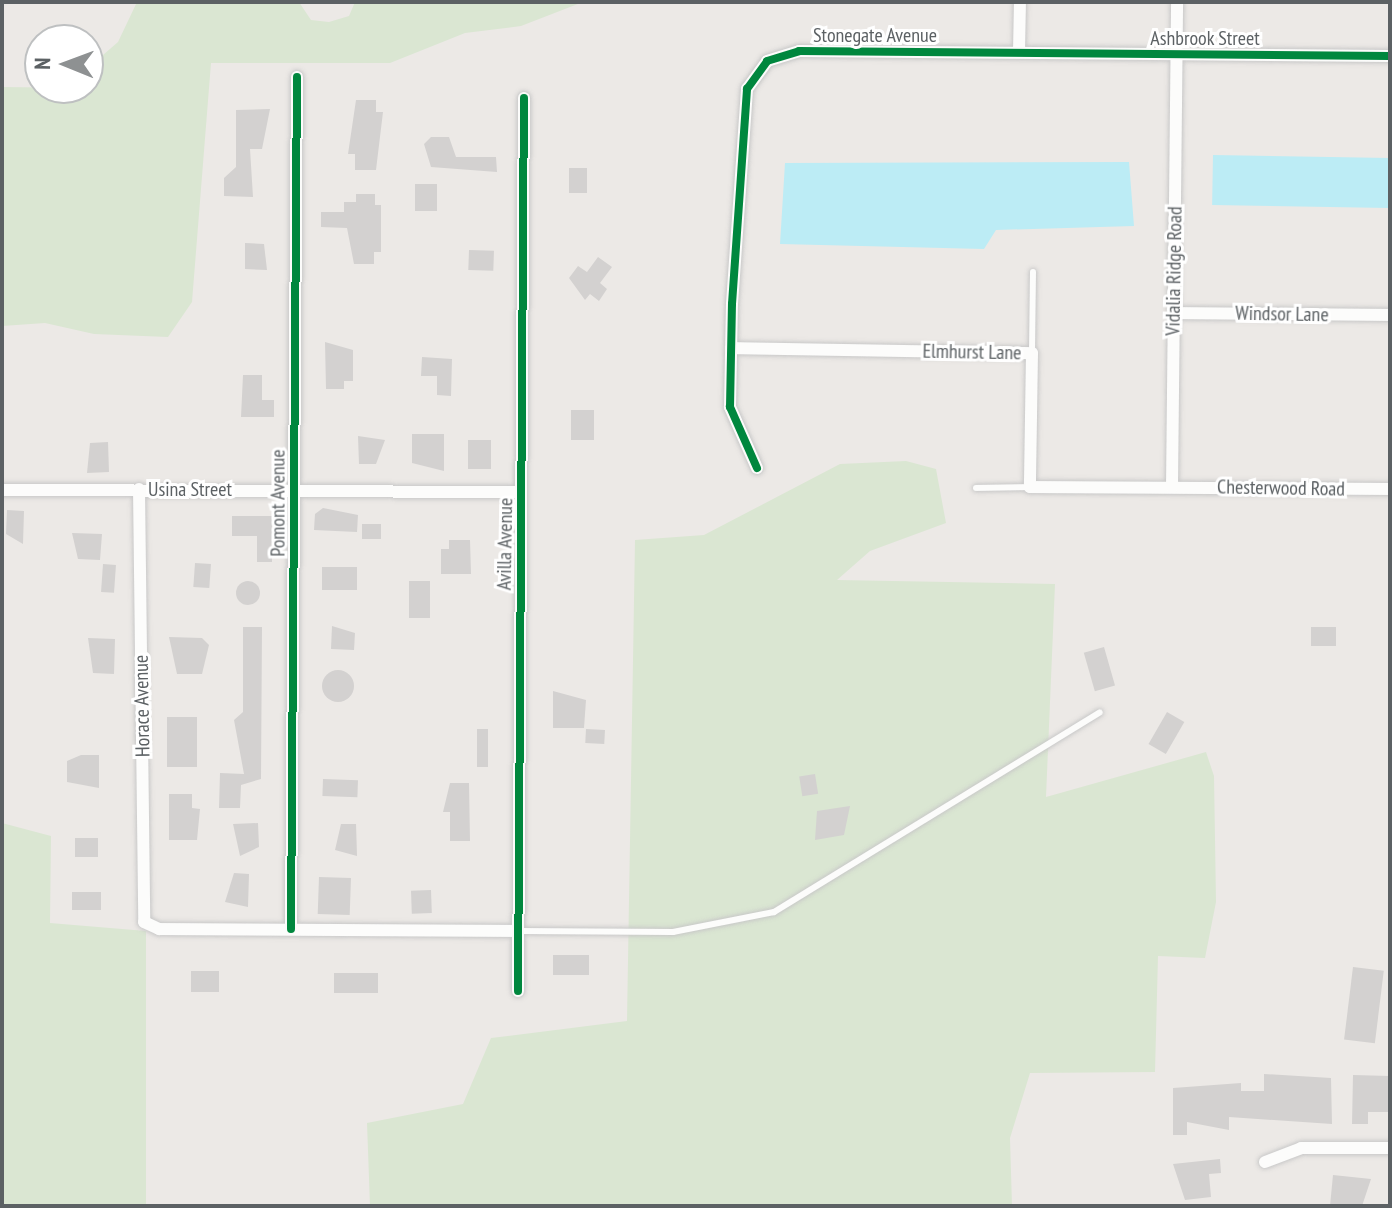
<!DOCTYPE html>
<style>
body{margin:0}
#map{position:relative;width:1392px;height:1208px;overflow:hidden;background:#ece9e6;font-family:"PT Sans Narrow",sans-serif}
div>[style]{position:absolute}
.green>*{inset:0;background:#dae6d2}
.water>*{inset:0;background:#bcecf5;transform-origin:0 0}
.building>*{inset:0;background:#d3d1d0;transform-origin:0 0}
.round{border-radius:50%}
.roads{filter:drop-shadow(0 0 2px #c8c8c8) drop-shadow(0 0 2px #c8c8c8)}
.lane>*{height:6px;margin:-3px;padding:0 3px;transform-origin:3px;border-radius:3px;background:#fcfcfb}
.street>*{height:12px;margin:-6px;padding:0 6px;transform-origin:6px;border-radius:6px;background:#fcfcfb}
.cycleway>*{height:8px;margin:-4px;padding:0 4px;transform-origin:4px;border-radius:4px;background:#00873e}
span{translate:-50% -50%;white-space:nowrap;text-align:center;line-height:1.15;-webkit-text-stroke:6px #fff;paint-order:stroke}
.street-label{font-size:20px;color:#5c6164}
.frame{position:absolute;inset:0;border:4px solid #5c6164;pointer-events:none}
.north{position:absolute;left:24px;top:24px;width:80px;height:80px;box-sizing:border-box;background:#fff;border:2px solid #bec0c1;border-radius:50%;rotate:271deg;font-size:22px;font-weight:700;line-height:32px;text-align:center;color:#5c6164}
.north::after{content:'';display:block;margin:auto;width:28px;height:36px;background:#8e9192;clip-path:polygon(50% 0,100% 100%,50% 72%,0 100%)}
</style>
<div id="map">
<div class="green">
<i style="clip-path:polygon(137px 2px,299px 2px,311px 20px,329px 22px,349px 16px,355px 2px,583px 2px,521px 26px,465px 33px,390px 63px,211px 63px,192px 302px,168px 337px,94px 334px,45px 323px,2px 326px,2px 87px,88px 88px,88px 68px,118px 42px)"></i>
<i style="clip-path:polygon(906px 461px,936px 469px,946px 523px,870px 551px,837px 580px,1055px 584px,1046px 797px,1206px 752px,1214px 776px,1216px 902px,1205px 958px,1158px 956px,1155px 1072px,1030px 1073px,1010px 1138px,1012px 1206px,370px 1206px,367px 1123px,463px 1104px,491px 1038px,627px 1021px,635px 540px,704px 535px,840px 464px)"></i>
<i style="clip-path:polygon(2px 823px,51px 836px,50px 923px,146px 931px,146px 1206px,2px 1206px)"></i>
</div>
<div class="water">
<i style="left:1213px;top:155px;width:177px;height:50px;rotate:1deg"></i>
<i style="clip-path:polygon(1129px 162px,1134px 226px,996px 230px,984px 249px,780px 244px,785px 163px)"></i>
</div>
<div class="building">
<i style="clip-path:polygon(356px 100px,376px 100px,376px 112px,383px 112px,376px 170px,355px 170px,355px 154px,348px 154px)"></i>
<i style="clip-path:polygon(270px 109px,262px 149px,250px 149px,253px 197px,224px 196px,224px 178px,236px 167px,236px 110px)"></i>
<i style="clip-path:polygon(431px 137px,449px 137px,456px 157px,496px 157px,497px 172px,431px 167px,424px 144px)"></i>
<i style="left:569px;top:168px;width:18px;height:25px"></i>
<i style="left:437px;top:184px;width:27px;height:22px;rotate:90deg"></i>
<i style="clip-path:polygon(356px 194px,375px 194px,375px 205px,381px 205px,381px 252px,374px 252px,374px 264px,354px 264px,347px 228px,321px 227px,321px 212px,344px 212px,344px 202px,356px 202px)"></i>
<i style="clip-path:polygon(245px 243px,264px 244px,267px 270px,245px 269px)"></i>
<i style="left:469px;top:250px;width:25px;height:20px;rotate:2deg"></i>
<i style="clip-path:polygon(598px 257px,612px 267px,600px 283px,607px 289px,599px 301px,590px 294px,585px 300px,569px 278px,578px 266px,587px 272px)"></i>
<i style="clip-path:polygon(325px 342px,353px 350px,353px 381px,344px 381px,344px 389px,326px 389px)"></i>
<i style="clip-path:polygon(422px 357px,452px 359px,451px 396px,437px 395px,437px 376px,421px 376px)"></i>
<i style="clip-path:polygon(243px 375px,262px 375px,262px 400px,274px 400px,274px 417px,241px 417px)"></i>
<i style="left:571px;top:410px;width:23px;height:30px"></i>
<i style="clip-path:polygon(412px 434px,444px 434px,444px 471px,412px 463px)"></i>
<i style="clip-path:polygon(358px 436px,385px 440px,376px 464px,359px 464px)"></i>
<i style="left:468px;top:440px;width:23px;height:29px"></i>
<i style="clip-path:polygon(108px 442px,109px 472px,87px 473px,90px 443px)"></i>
<i style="clip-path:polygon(323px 508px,358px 515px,357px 532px,314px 530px,315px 514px)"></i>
<i style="clip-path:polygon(7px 510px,24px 511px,23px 544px,6px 534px)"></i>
<i style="clip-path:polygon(232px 516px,272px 516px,272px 562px,257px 562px,257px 536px,232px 536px)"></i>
<i style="left:362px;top:524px;width:19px;height:15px"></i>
<i style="clip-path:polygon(72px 533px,102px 534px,100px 560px,78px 559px)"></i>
<i style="clip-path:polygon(449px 540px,470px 540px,471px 574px,441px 574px,441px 549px,449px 549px)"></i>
<i style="left:195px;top:563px;width:16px;height:24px;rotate:4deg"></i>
<i style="left:103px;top:564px;width:13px;height:28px;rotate:4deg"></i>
<i style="left:322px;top:567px;width:35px;height:23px"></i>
<i style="left:409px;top:581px;width:21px;height:37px"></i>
<i class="round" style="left:236px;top:581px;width:24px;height:24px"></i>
<i style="clip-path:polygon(332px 626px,355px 633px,354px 650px,331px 649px)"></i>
<i style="clip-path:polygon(243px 627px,262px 627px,261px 779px,241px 785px,240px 808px,219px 808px,220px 773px,244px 774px,234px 720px,243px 712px)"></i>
<i style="left:1311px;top:627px;width:25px;height:19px"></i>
<i style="clip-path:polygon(169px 637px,202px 638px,209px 645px,202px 674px,177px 674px)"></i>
<i style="clip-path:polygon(88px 638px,115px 639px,114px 674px,93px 673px)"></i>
<i style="left:1104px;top:647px;width:40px;height:21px;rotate:74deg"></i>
<i class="round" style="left:322px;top:670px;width:32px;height:32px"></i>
<i style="clip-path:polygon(553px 691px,586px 700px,584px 728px,553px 728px)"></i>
<i style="left:1167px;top:712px;width:20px;height:37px;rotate:30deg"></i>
<i style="left:167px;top:717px;width:30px;height:50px"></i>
<i style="left:477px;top:729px;width:11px;height:38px"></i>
<i style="left:586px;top:729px;width:19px;height:14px;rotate:3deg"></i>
<i style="clip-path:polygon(81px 755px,99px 755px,99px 788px,67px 782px,67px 761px)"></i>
<i style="left:815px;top:774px;width:20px;height:16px;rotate:81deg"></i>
<i style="left:323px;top:779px;width:35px;height:17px;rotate:2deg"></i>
<i style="clip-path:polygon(450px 783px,469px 783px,470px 841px,450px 841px,450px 812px,443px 812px)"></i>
<i style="clip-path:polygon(169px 794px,192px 794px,192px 808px,200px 809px,197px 840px,169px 840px)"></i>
<i style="clip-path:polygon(850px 806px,844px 835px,815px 840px,817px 811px)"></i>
<i style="clip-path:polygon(258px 823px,259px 847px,240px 856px,233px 824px)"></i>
<i style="clip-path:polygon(341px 824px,356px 824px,357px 856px,335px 850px)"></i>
<i style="left:75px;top:838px;width:23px;height:19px"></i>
<i style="clip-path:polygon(234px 873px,249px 874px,248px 907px,225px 902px)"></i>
<i style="left:319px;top:877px;width:32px;height:37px;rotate:2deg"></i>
<i style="left:431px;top:890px;width:23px;height:20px;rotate:88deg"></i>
<i style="left:72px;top:892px;width:29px;height:18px"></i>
<i style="left:553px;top:955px;width:36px;height:20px"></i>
<i style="left:1353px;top:967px;width:31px;height:73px;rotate:7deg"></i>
<i style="left:191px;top:971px;width:28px;height:21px"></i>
<i style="left:334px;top:973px;width:44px;height:20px"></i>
<i style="clip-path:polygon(1264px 1074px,1331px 1078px,1332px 1124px,1229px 1117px,1229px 1130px,1187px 1122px,1187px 1135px,1173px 1135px,1173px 1088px,1241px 1083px,1241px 1091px,1264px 1091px)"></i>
<i style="clip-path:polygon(1353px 1075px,1390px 1076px,1390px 1112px,1368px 1112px,1368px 1124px,1352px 1124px)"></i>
<i style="clip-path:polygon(1220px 1159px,1221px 1173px,1209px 1174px,1211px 1197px,1185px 1200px,1173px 1164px)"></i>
<i style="clip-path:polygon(1333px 1175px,1371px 1179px,1362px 1206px,1330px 1206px)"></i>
</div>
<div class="roads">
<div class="lane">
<i style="left:1032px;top:353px;width:81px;rotate:-89.3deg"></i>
<i style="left:976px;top:488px;width:54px;rotate:-1.1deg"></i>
<i style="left:519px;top:931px;width:154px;rotate:0.4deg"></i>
<i style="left:673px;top:932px;width:103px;rotate:-11.2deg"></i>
<i style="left:774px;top:912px;width:382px;rotate:-31.5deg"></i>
</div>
<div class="street">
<i style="left:1019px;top:52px;width:50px;rotate:-88.9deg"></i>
<i style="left:1174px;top:313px;width:216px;rotate:0.5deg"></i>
<i style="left:731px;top:348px;width:301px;rotate:1deg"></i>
<i style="left:1032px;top:353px;width:134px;rotate:90.9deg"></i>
<i style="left:1030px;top:487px;width:360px;rotate:0.3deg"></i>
<i style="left:757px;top:468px;width:67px;rotate:-113.9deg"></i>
<i style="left:730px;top:407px;width:103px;rotate:-88.9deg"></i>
<i style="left:732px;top:304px;width:216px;rotate:-86deg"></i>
<i style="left:747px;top:89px;width:34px;rotate:-54deg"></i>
<i style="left:767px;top:61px;width:34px;rotate:-17deg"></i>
<i style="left:799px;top:51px;width:591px;rotate:0.48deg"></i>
<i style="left:1172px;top:487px;width:485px;rotate:-89.4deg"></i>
<i style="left:139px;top:489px;width:433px;rotate:89.3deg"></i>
<i style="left:144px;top:922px;width:17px;rotate:25deg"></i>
<i style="left:159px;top:929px;width:359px;rotate:0.3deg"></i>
<i style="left:2px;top:490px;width:519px;rotate:0.22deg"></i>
<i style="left:291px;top:929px;width:852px;rotate:-89.6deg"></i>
<i style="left:518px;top:991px;width:893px;rotate:-89.62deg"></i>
<i style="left:1265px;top:1162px;width:39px;rotate:-21deg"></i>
<i style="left:1301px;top:1148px;width:89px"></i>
</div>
</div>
<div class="cycleway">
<i style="left:757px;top:468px;width:67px;rotate:-113.9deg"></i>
<i style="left:730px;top:407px;width:103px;rotate:-88.9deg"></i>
<i style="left:732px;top:304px;width:216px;rotate:-86deg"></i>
<i style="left:747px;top:89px;width:34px;rotate:-54deg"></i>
<i style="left:767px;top:61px;width:34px;rotate:-17deg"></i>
<i style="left:799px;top:51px;width:591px;rotate:0.48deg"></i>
<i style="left:291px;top:929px;width:852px;rotate:-89.6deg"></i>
<i style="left:518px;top:991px;width:893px;rotate:-89.62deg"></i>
</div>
<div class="street-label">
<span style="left:875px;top:35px">Stonegate Avenue</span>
<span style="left:1205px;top:38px">Ashbrook Street</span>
<span style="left:1174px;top:271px;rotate:-89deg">Vidalia Ridge Road</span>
<span style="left:1282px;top:314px;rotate:1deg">Windsor Lane</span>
<span style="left:972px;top:352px;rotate:1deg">Elmhurst Lane</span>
<span style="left:1281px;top:488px;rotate:1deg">Chesterwood Road</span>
<span style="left:190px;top:489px">Usina Street</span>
<span style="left:278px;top:503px;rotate:-90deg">Pomont Avenue</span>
<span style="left:505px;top:544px;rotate:-89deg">Avilla Avenue</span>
<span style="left:142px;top:706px;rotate:-91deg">Horace Avenue</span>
</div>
<div class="frame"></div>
<div class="north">N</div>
</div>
